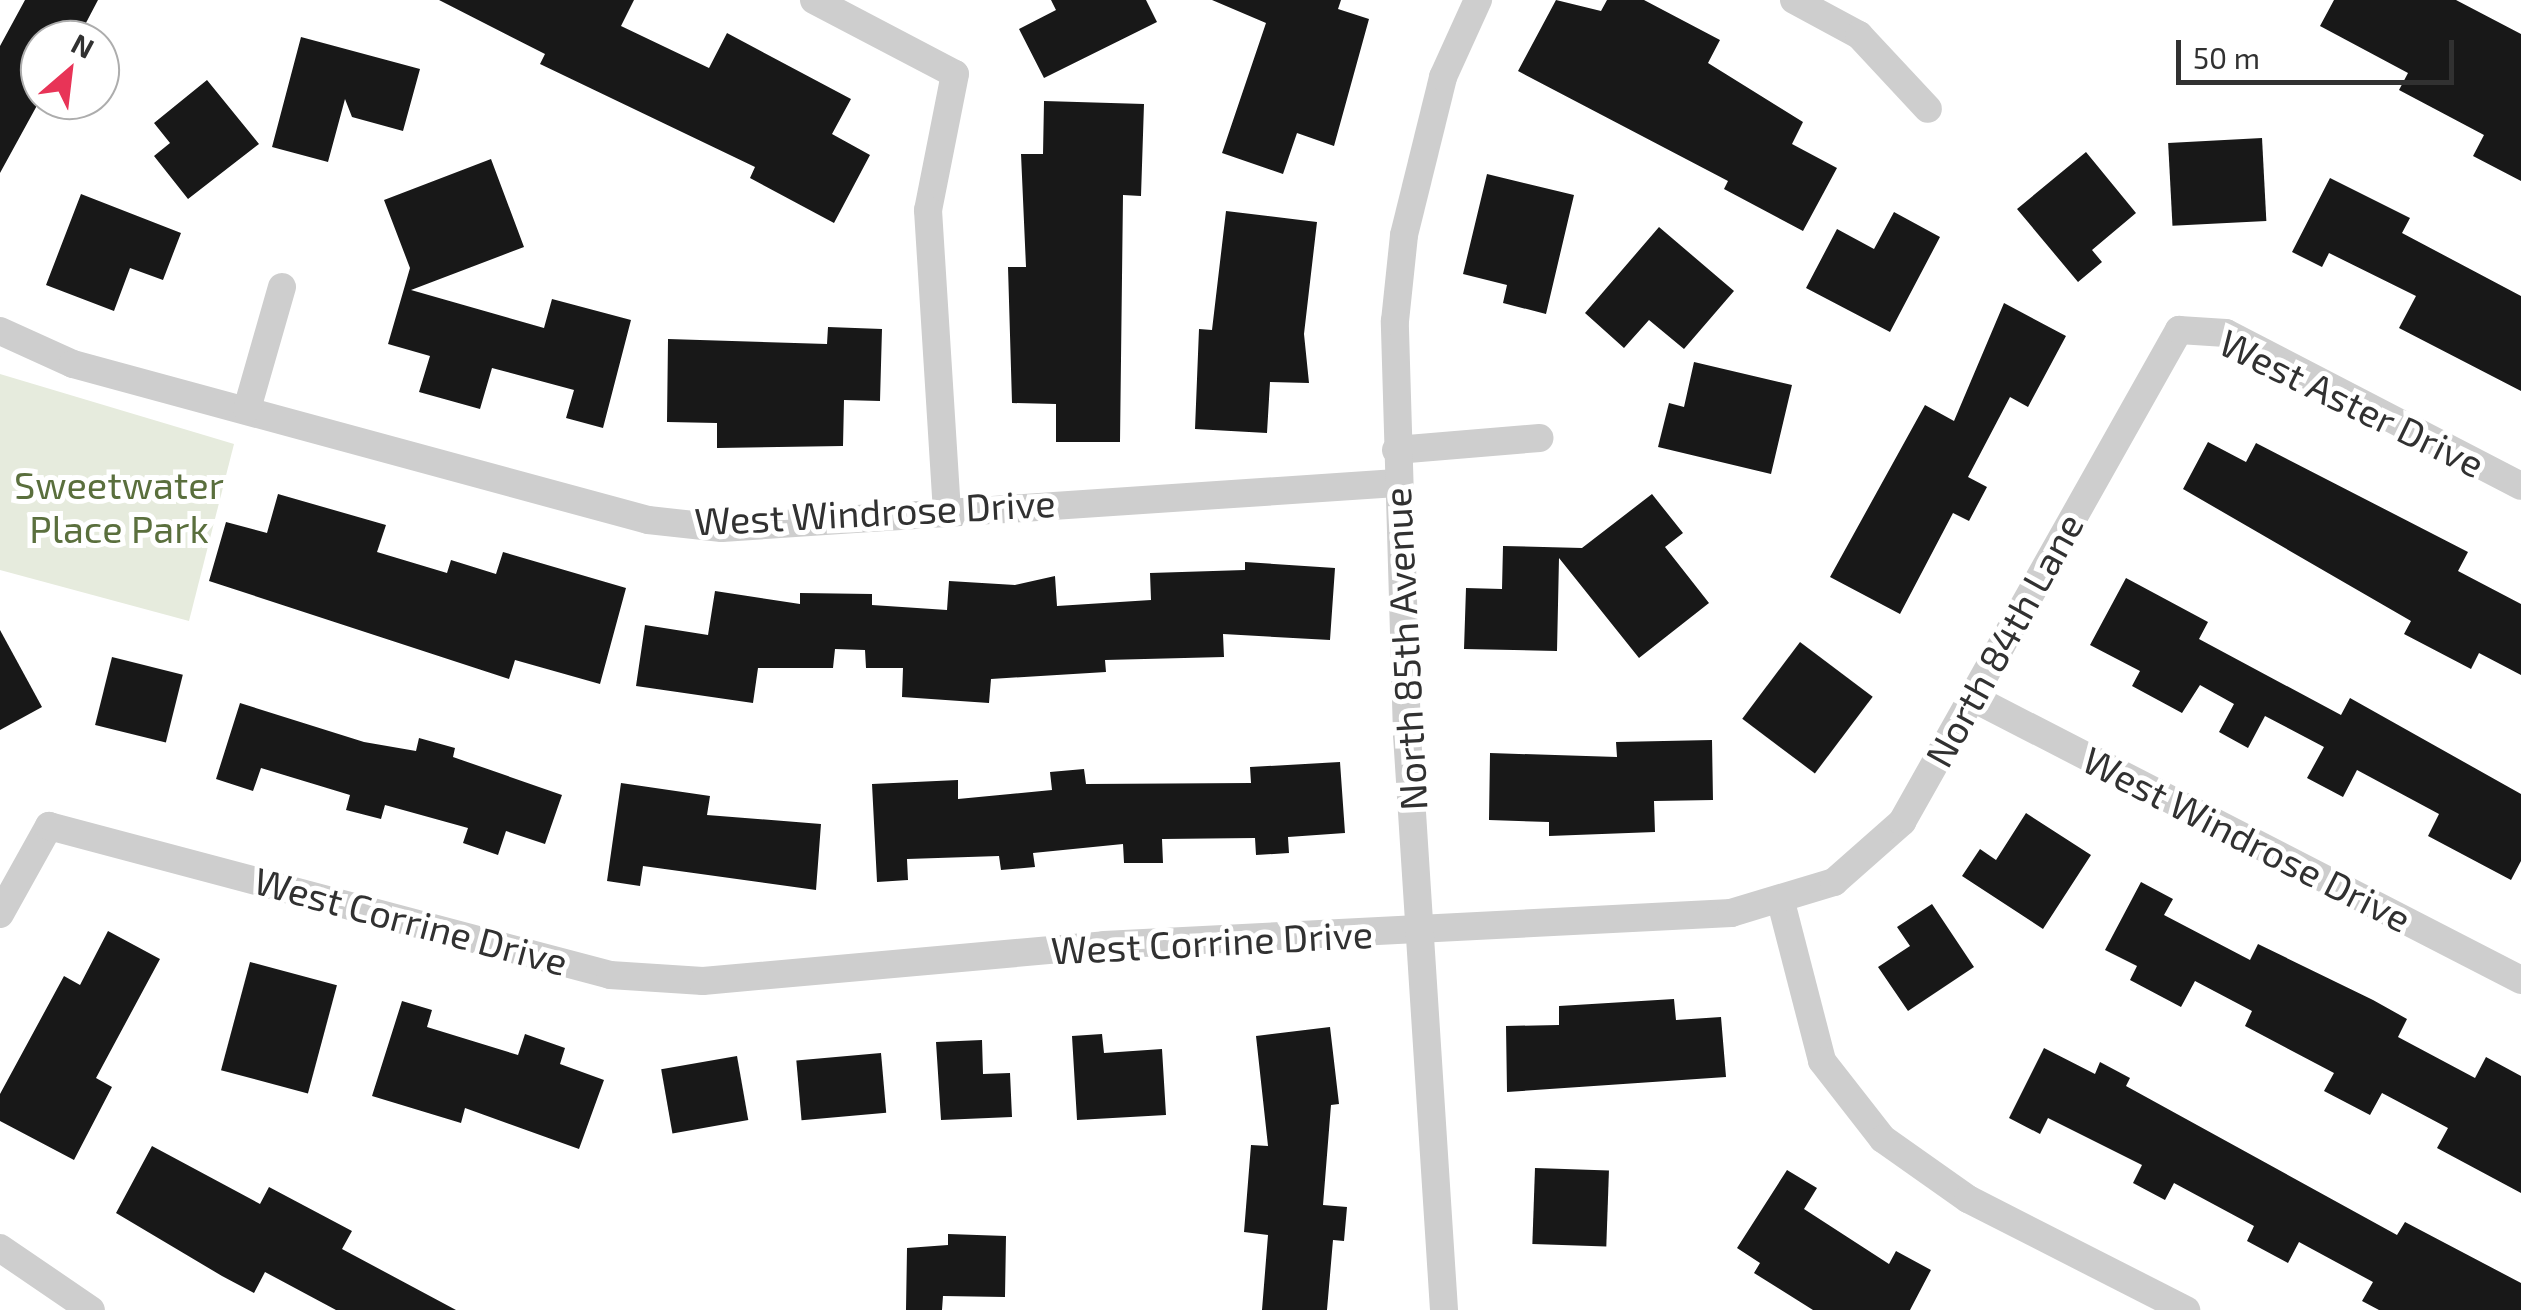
<!DOCTYPE html>
<style>
body{margin:0}
#map{position:relative;width:2521px;height:1310px;overflow:hidden;background:#fff;font-family:"Exo 2",sans-serif}
div>[style]{position:absolute}
.green>*{inset:0;background:#e6ebdd}
.building>*{inset:0;background:#181818;transform-origin:0 0}
.minor>*{height:28px;margin:-14px;padding:0 14px;transform-origin:14px;border-radius:14px;background:#cecece}
span{translate:-50% -50%;white-space:nowrap;text-align:center;line-height:1.15;-webkit-text-stroke:10px #fff;paint-order:stroke}
.street-label{font-size:38px;color:#313131}
.park-label{font-size:38px;color:#5a6f3d}
.north{position:absolute;left:20px;top:20px;width:100px;height:100px;box-sizing:border-box;background:#fff;border:2px solid #adadad;border-radius:50%;rotate:28deg;font-size:28px;font-weight:700;line-height:40px;text-align:center;color:#313131}
.north::after{content:'';display:block;margin:auto;width:35px;height:45px;background:#e83457;clip-path:polygon(50% 0,100% 100%,50% 72%,0 100%)}
.scale{position:absolute;left:2176px;top:40px;width:278px;height:45px;box-sizing:border-box;border:5px solid #313131;border-top:0;padding-left:12px;font-size:30px;line-height:35px;white-space:nowrap;color:#313131;-webkit-text-stroke:8px #fff;paint-order:stroke}
</style>
<div id="map">
<div class="green">
<i style="clip-path:polygon(0 374px,234px 444px,189px 621px,0 570px)"></i>
</div>
<div class="building">
<i style="clip-path:polygon(25px 0,98px 0,77px 40px,40px 40px,40px 100px,0 173px,0 46px)"></i>
<i style="clip-path:polygon(439px 0,634px 0,621px 26px,709px 68px,727px 33px,851px 99px,832px 134px,870px 155px,834px 223px,750px 178px,755px 167px,540px 64px,545px 54px)"></i>
<i style="clip-path:polygon(1051px 0,1146px 0,1157px 22px,1044px 78px,1019px 29px,1056px 10px)"></i>
<i style="clip-path:polygon(1212px 0,1341px 0,1338px 9px,1369px 19px,1334px 146px,1297px 133px,1283px 174px,1222px 153px,1266px 23px)"></i>
<i style="clip-path:polygon(1556px 0,1601px 11px,1607px 0,1644px 0,1720px 40px,1708px 63px,1803px 122px,1792px 144px,1837px 168px,1803px 231px,1724px 189px,1728px 181px,1518px 71px)"></i>
<i style="clip-path:polygon(2334px 0,2456px 0,2521px 34px,2521px 181px,2473px 156px,2484px 135px,2399px 90px,2408px 73px,2320px 26px)"></i>
<i style="clip-path:polygon(301px 37px,420px 69px,403px 131px,352px 117px,345px 99px,328px 162px,272px 147px)"></i>
<i style="clip-path:polygon(207px 80px,259px 144px,188px 199px,154px 156px,170px 143px,154px 123px)"></i>
<i style="clip-path:polygon(1044px 101px,1144px 104px,1141px 196px,1123px 195px,1120px 442px,1056px 442px,1056px 404px,1012px 403px,1008px 267px,1026px 267px,1021px 154px,1043px 154px)"></i>
<i style="left:2262px;top:138px;width:83px;height:94px;rotate:87deg"></i>
<i style="clip-path:polygon(2086px 152px,2136px 213px,2092px 250px,2102px 262px,2078px 282px,2017px 209px)"></i>
<i style="clip-path:polygon(491px 159px,524px 247px,411px 290px,544px 328px,552px 299px,631px 320px,603px 428px,566px 418px,574px 390px,492px 368px,480px 409px,419px 392px,430px 356px,388px 344px,410px 268px,384px 200px)"></i>
<i style="clip-path:polygon(1487px 174px,1574px 195px,1546px 314px,1503px 303px,1507px 285px,1463px 274px)"></i>
<i style="clip-path:polygon(2330px 178px,2410px 218px,2402px 233px,2521px 296px,2521px 391px,2399px 328px,2416px 296px,2329px 253px,2322px 267px,2292px 252px)"></i>
<i style="clip-path:polygon(81px 194px,181px 233px,163px 280px,130px 268px,114px 311px,46px 285px)"></i>
<i style="clip-path:polygon(1226px 211px,1317px 222px,1304px 334px,1309px 383px,1270px 382px,1267px 433px,1195px 429px,1199px 329px,1212px 330px)"></i>
<i style="clip-path:polygon(1894px 212px,1940px 237px,1890px 332px,1806px 288px,1837px 229px,1874px 249px)"></i>
<i style="clip-path:polygon(1659px 227px,1734px 291px,1684px 349px,1649px 320px,1624px 348px,1585px 313px)"></i>
<i style="clip-path:polygon(2004px 303px,2066px 336px,2028px 407px,2010px 397px,1968px 477px,1987px 487px,1969px 521px,1953px 513px,1900px 614px,1830px 577px,1925px 405px,1954px 421px)"></i>
<i style="clip-path:polygon(828px 327px,882px 329px,880px 401px,844px 400px,843px 446px,717px 448px,717px 423px,667px 422px,668px 339px,827px 344px)"></i>
<i style="clip-path:polygon(1694px 362px,1792px 385px,1771px 474px,1658px 447px,1669px 403px,1684px 407px)"></i>
<i style="clip-path:polygon(2208px 442px,2246px 462px,2256px 443px,2468px 552px,2458px 571px,2521px 604px,2521px 675px,2479px 653px,2471px 669px,2404px 634px,2411px 621px,2183px 489px)"></i>
<i style="clip-path:polygon(278px 494px,386px 525px,377px 552px,447px 573px,451px 560px,496px 574px,503px 552px,626px 588px,600px 684px,515px 660px,509px 679px,209px 581px,226px 522px,267px 533px)"></i>
<i style="clip-path:polygon(1652px 494px,1683px 533px,1665px 547px,1709px 603px,1639px 658px,1559px 558px,1557px 651px,1464px 649px,1466px 588px,1502px 589px,1503px 546px,1582px 548px)"></i>
<i style="clip-path:polygon(1245px 562px,1335px 568px,1330px 640px,1223px 634px,1224px 657px,1105px 660px,1106px 672px,991px 679px,989px 703px,902px 697px,903px 668px,866px 668px,865px 650px,835px 649px,833px 668px,758px 668px,753px 703px,636px 686px,645px 625px,708px 635px,715px 591px,800px 604px,800px 593px,872px 594px,872px 605px,947px 610px,949px 581px,1015px 585px,1055px 576px,1057px 606px,1151px 600px,1150px 573px,1245px 570px)"></i>
<i style="clip-path:polygon(2126px 578px,2208px 622px,2199px 639px,2341px 715px,2350px 698px,2521px 794px,2521px 861px,2511px 880px,2428px 836px,2439px 814px,2357px 770px,2343px 797px,2307px 778px,2324px 747px,2265px 716px,2248px 748px,2219px 732px,2234px 704px,2200px 685px,2182px 713px,2132px 686px,2140px 671px,2090px 645px)"></i>
<i style="clip-path:polygon(0 630px,42px 707px,0 730px)"></i>
<i style="left:1800px;top:642px;width:91px;height:96px;rotate:37deg"></i>
<i style="left:112px;top:657px;width:73px;height:70px;rotate:14deg"></i>
<i style="clip-path:polygon(240px 703px,364px 742px,416px 751px,419px 738px,455px 748px,453px 757px,562px 795px,545px 844px,506px 831px,498px 855px,463px 843px,468px 828px,385px 805px,381px 819px,346px 810px,350px 795px,261px 768px,253px 791px,216px 779px)"></i>
<i style="clip-path:polygon(1712px 740px,1713px 800px,1654px 801px,1655px 832px,1549px 836px,1549px 822px,1489px 820px,1490px 753px,1617px 757px,1616px 742px)"></i>
<i style="clip-path:polygon(1340px 762px,1345px 833px,1288px 837px,1289px 853px,1256px 855px,1255px 838px,1162px 839px,1163px 863px,1124px 863px,1123px 844px,1033px 853px,1035px 867px,1001px 870px,999px 856px,907px 859px,908px 880px,877px 882px,872px 784px,958px 780px,958px 799px,1052px 790px,1050px 772px,1084px 769px,1086px 784px,1251px 783px,1250px 767px)"></i>
<i style="clip-path:polygon(621px 783px,710px 796px,707px 815px,821px 824px,816px 890px,643px 866px,640px 886px,607px 881px)"></i>
<i style="clip-path:polygon(2026px 813px,2091px 855px,2043px 929px,1962px 876px,1980px 849px,1996px 860px)"></i>
<i style="clip-path:polygon(2141px 882px,2173px 899px,2164px 915px,2250px 960px,2258px 944px,2373px 1000px,2407px 1019px,2398px 1037px,2475px 1078px,2486px 1057px,2521px 1076px,2521px 1193px,2437px 1148px,2448px 1128px,2382px 1093px,2370px 1115px,2324px 1091px,2334px 1073px,2245px 1026px,2252px 1011px,2195px 981px,2181px 1007px,2130px 980px,2137px 966px,2105px 950px)"></i>
<i style="clip-path:polygon(1932px 904px,1974px 967px,1908px 1011px,1878px 967px,1910px 946px,1897px 927px)"></i>
<i style="clip-path:polygon(108px 931px,160px 959px,96px 1078px,112px 1087px,74px 1160px,0 1121px,0 1094px,64px 976px,80px 985px)"></i>
<i style="left:250px;top:962px;width:90px;height:112px;rotate:15deg"></i>
<i style="clip-path:polygon(1674px 999px,1676px 1020px,1721px 1017px,1726px 1077px,1507px 1092px,1506px 1026px,1559px 1025px,1559px 1006px)"></i>
<i style="clip-path:polygon(402px 1001px,432px 1010px,427px 1027px,518px 1055px,525px 1034px,565px 1048px,560px 1064px,604px 1080px,579px 1149px,465px 1108px,461px 1123px,372px 1096px)"></i>
<i style="clip-path:polygon(1330px 1027px,1339px 1104px,1331px 1105px,1323px 1205px,1347px 1207px,1344px 1241px,1333px 1240px,1327px 1310px,1262px 1310px,1268px 1235px,1244px 1232px,1251px 1145px,1268px 1146px,1256px 1036px)"></i>
<i style="clip-path:polygon(1102px 1034px,1104px 1053px,1162px 1049px,1166px 1115px,1077px 1120px,1072px 1036px)"></i>
<i style="clip-path:polygon(982px 1040px,983px 1074px,1010px 1073px,1012px 1117px,941px 1120px,936px 1042px)"></i>
<i style="clip-path:polygon(2044px 1048px,2095px 1074px,2100px 1062px,2130px 1078px,2126px 1086px,2397px 1235px,2405px 1222px,2521px 1283px,2521px 1310px,2379px 1310px,2362px 1301px,2373px 1282px,2299px 1242px,2288px 1263px,2247px 1241px,2254px 1226px,2174px 1183px,2165px 1200px,2133px 1183px,2142px 1165px,2048px 1118px,2040px 1134px,2009px 1118px)"></i>
<i style="left:881px;top:1053px;width:60px;height:85px;rotate:85deg"></i>
<i style="left:737px;top:1056px;width:65px;height:77px;rotate:80deg"></i>
<i style="clip-path:polygon(152px 1146px,260px 1204px,269px 1187px,352px 1231px,342px 1249px,456px 1310px,336px 1310px,265px 1272px,254px 1293px,222px 1276px,116px 1213px)"></i>
<i style="left:1535px;top:1168px;width:74px;height:76px;rotate:2deg"></i>
<i style="clip-path:polygon(1787px 1170px,1817px 1188px,1804px 1209px,1889px 1264px,1896px 1251px,1931px 1270px,1910px 1310px,1813px 1310px,1754px 1273px,1760px 1263px,1737px 1248px)"></i>
<i style="clip-path:polygon(948px 1234px,1006px 1236px,1005px 1297px,943px 1296px,942px 1310px,906px 1310px,907px 1248px,948px 1245px)"></i>
</div>
<div class="minor">
<i style="left:814px;top:0;width:159px;rotate:27.7deg"></i>
<i style="left:955px;top:74px;width:139px;rotate:101.2deg"></i>
<i style="left:928px;top:210px;width:301px;rotate:86.4deg"></i>
<i style="left:1794px;top:0;width:74px;rotate:28.3deg"></i>
<i style="left:1859px;top:35px;width:101px;rotate:47deg"></i>
<i style="left:0;top:331px;width:80px;rotate:24.3deg"></i>
<i style="left:73px;top:364px;width:596px;rotate:15.18deg"></i>
<i style="left:648px;top:520px;width:74px;rotate:6.2deg"></i>
<i style="left:722px;top:528px;width:676px;rotate:-3.81deg"></i>
<i style="left:247px;top:409px;width:127px;rotate:-74deg"></i>
<i style="left:1396px;top:450px;width:144px;rotate:-4.8deg"></i>
<i style="left:1973px;top:698px;width:616px;rotate:27.23deg"></i>
<i style="left:1781px;top:902px;width:164px;rotate:75.5deg"></i>
<i style="left:1822px;top:1061px;width:99px;rotate:52deg"></i>
<i style="left:1883px;top:1139px;width:104px;rotate:35.2deg"></i>
<i style="left:1968px;top:1199px;width:245px;rotate:27deg"></i>
<i style="left:0;top:914px;width:101px;rotate:-60.9deg"></i>
<i style="left:49px;top:826px;width:580px;rotate:14.87deg"></i>
<i style="left:610px;top:975px;width:93px;rotate:3.7deg"></i>
<i style="left:703px;top:981px;width:403px;rotate:-5.1deg"></i>
<i style="left:1104px;top:945px;width:628px;rotate:-2.92deg"></i>
<i style="left:1731px;top:913px;width:108px;rotate:-16.8deg"></i>
<i style="left:1834px;top:882px;width:91px;rotate:-41.4deg"></i>
<i style="left:1902px;top:822px;width:565px;rotate:-60.62deg"></i>
<i style="left:2179px;top:330px;width:47px;rotate:3.7deg"></i>
<i style="left:2226px;top:333px;width:332px;rotate:27.4deg"></i>
<i style="left:0;top:1248px;width:110px;rotate:34.3deg"></i>
<i style="left:1444px;top:1310px;width:577px;rotate:-93.68deg"></i>
<i style="left:1407px;top:734px;width:413px;rotate:-91.7deg"></i>
<i style="left:1395px;top:321px;width:86px;rotate:-84deg"></i>
<i style="left:1404px;top:235px;width:163px;rotate:-76.1deg"></i>
<i style="left:1443px;top:77px;width:85px;rotate:-65.6deg"></i>
</div>
<div class="street-label">
<span style="left:2352px;top:403px;rotate:26deg">West Aster Drive</span>
<span style="left:875px;top:512px;rotate:-3deg">West Windrose Drive</span>
<span style="left:2004px;top:640px;rotate:-61deg">North 84th Lane</span>
<span style="left:1405px;top:649px;rotate:-93deg">North 85th Avenue</span>
<span style="left:2247px;top:839px;rotate:27deg">West Windrose Drive</span>
<span style="left:411px;top:921px;rotate:15deg">West Corrine Drive</span>
<span style="left:1212px;top:942px;rotate:-3deg">West Corrine Drive</span>
</div>
<div class="park-label">
<span style="left:119px;top:507px">Sweetwater<br>Place Park</span>
</div>
<div class="north">N</div>
<div class="scale">50 m</div>
</div>
